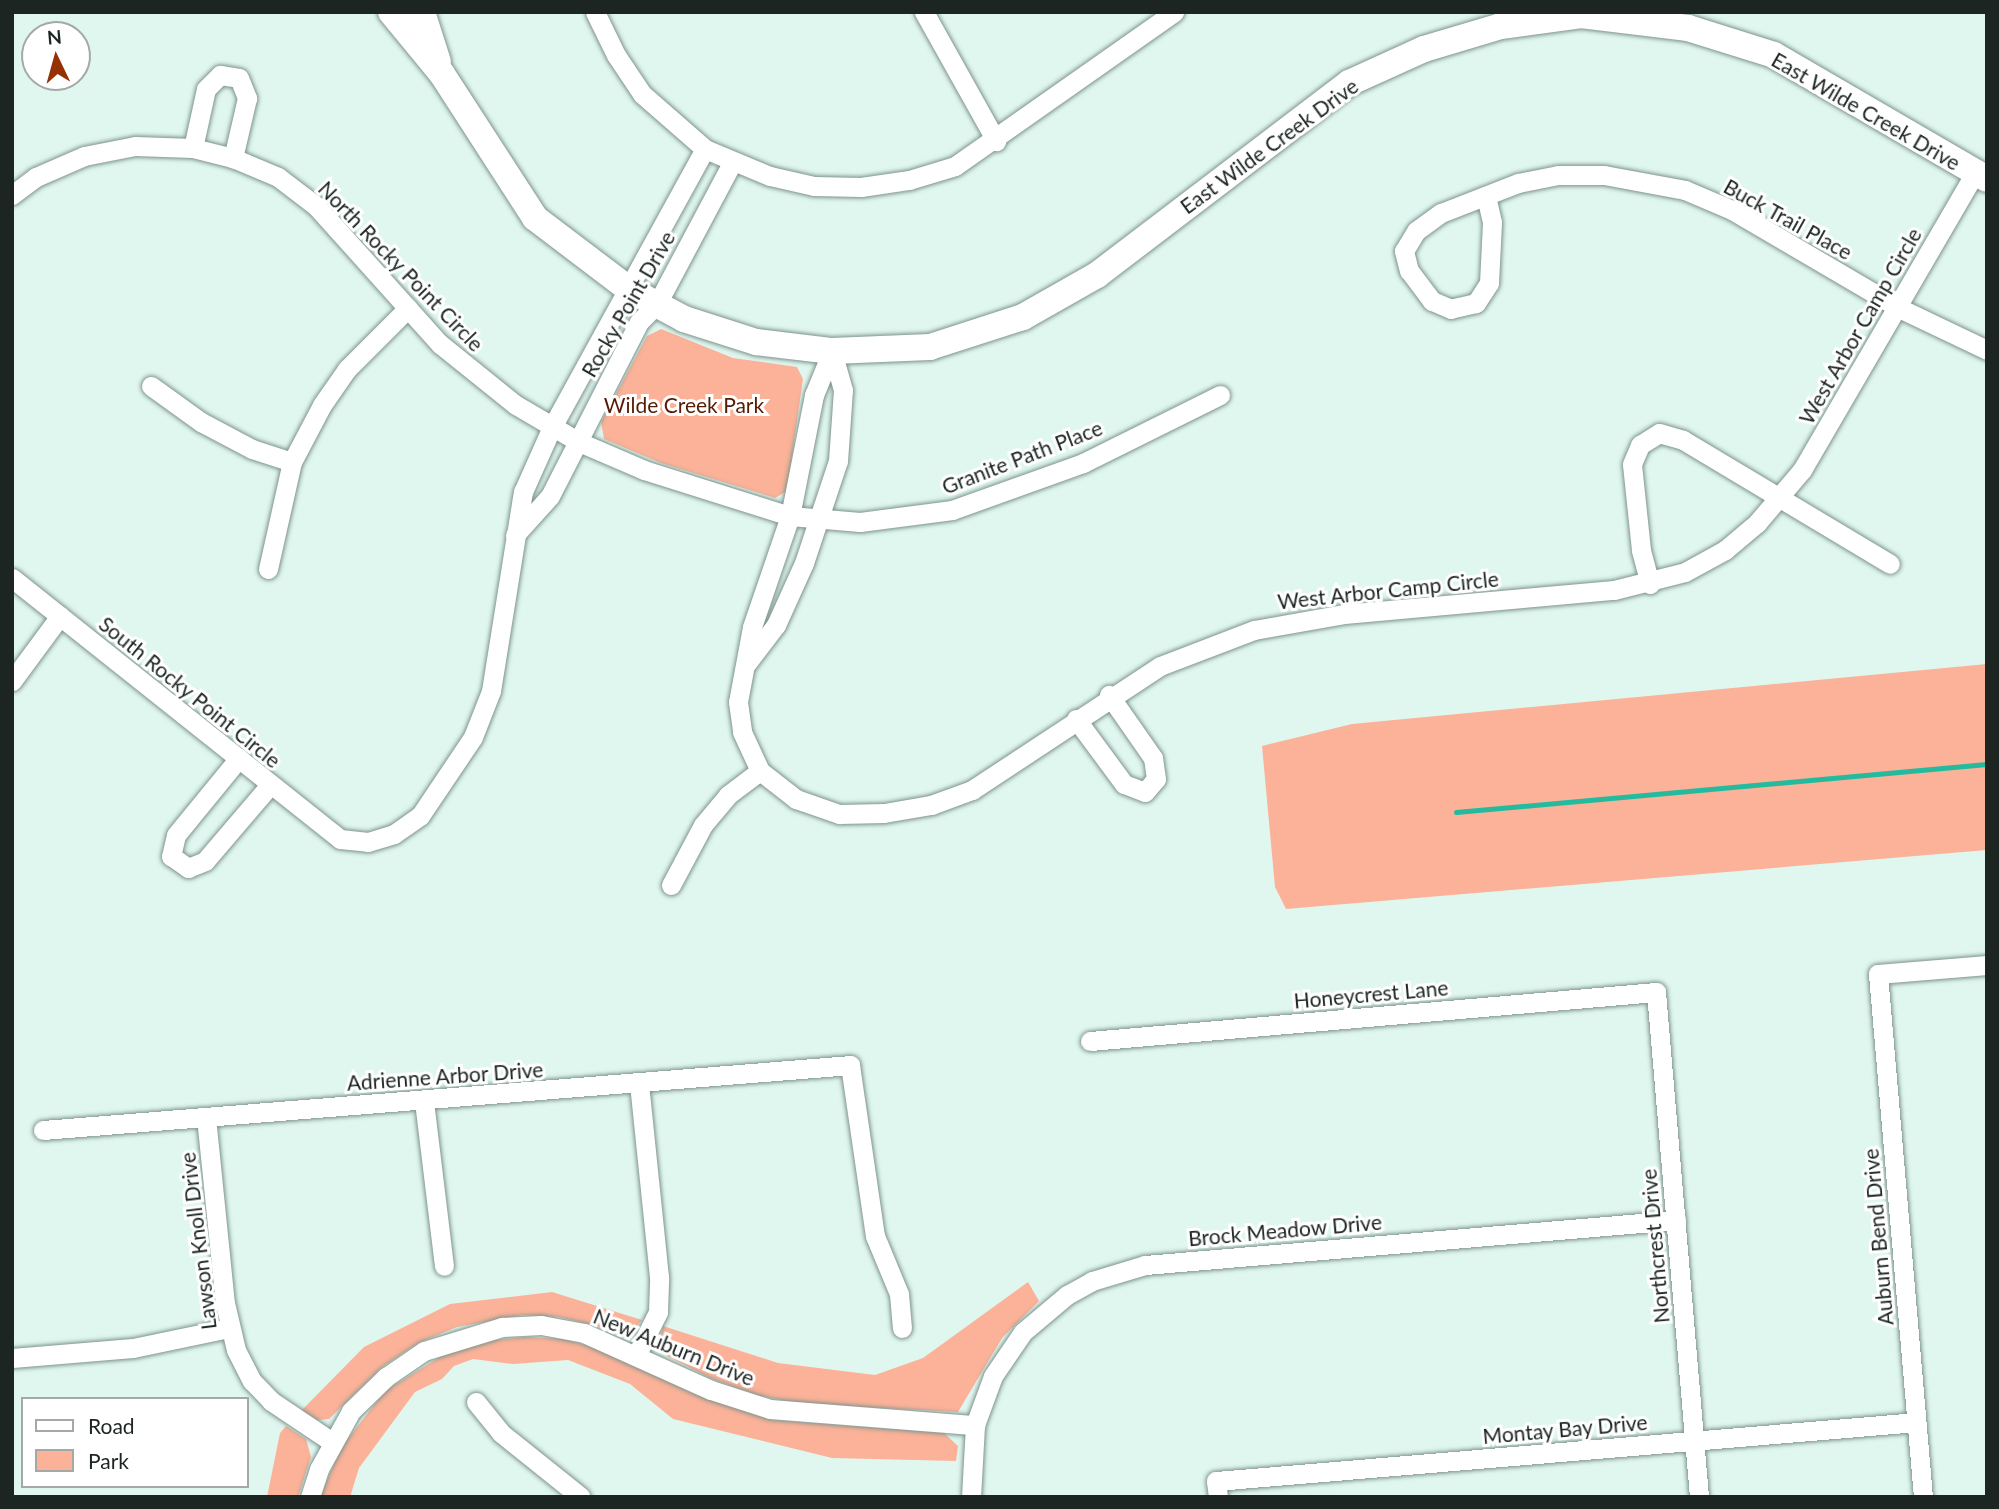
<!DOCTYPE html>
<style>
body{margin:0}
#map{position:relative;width:1999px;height:1509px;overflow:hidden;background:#e0f7f0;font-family:Lato,sans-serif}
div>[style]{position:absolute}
.green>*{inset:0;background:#fbb298}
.stream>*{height:5px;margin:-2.5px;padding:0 2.5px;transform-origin:2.5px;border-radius:2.5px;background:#23ba9e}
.roads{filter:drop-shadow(0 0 2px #7e938d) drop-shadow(0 0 2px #7e938d)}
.street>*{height:19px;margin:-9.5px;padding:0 9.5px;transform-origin:9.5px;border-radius:9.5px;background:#fff}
.secondary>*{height:26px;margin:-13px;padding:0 13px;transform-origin:13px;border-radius:13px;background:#fff}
span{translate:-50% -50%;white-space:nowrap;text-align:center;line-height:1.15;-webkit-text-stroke:6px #fff;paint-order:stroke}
.street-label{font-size:21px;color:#1c2522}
.park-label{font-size:21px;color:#561b03}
.frame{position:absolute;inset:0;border:14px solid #1c2522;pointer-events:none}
.legend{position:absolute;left:21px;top:1397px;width:228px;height:91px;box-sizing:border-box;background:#fff;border:2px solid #a4a8a7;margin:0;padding:9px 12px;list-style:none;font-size:21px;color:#1c2522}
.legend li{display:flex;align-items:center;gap:14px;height:35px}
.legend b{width:35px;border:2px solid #a4a8a7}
.north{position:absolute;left:21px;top:21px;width:70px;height:70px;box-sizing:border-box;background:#fff;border:2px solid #a4a8a7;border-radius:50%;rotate:355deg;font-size:19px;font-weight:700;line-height:28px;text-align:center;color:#1c2522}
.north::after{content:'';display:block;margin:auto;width:24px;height:32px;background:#953000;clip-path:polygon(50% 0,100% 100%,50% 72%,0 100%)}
</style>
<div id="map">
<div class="green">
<i style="clip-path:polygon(661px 329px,733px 358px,797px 367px,803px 379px,787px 491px,775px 498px,661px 463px,604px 439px,601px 422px,647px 336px)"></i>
<i style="clip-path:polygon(1987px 664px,1987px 850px,1286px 909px,1275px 887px,1262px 746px,1352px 724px)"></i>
<i style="clip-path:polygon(1028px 1282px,1039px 1301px,1002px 1338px,958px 1412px,802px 1404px,756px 1395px,710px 1378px,667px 1356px,658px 1347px,663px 1326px,778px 1363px,875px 1375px,923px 1358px)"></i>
<i style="clip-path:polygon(552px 1292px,642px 1320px,630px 1334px,559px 1317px,522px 1315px,457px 1327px,418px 1343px,382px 1367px,329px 1419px,318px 1420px,301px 1411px,364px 1347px,450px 1304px)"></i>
<i style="clip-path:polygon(526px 1337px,563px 1339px,600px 1349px,692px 1393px,772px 1420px,944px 1433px,958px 1446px,956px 1461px,832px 1458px,673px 1419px,630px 1384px,568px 1360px,513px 1364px,473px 1359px,454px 1366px,442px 1379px,415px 1392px,359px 1468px,350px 1497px,320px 1497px,340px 1449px,385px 1391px,448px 1352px,485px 1341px)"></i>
<i style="clip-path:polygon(286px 1426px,306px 1439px,311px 1457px,298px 1497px,267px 1497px,280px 1433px)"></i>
</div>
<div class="stream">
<i style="left:1456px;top:812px;width:533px;rotate:-5.17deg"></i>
</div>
<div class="roads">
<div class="street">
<i style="left:595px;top:12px;width:48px;rotate:64deg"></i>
<i style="left:616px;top:55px;width:47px;rotate:56.3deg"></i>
<i style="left:642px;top:94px;width:84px;rotate:41.1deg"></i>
<i style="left:705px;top:149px;width:70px;rotate:22.6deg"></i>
<i style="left:770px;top:176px;width:45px;rotate:12.8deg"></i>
<i style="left:814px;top:186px;width:47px;rotate:1.2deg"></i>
<i style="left:861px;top:187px;width:49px;rotate:-8.3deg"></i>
<i style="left:909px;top:180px;width:48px;rotate:-16.9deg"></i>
<i style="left:955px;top:166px;width:268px;rotate:-35.1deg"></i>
<i style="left:924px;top:12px;width:148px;rotate:60.8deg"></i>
<i style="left:193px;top:148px;width:60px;rotate:-77.6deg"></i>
<i style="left:206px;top:89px;width:20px;rotate:-45deg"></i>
<i style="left:220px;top:75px;width:19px;rotate:9deg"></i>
<i style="left:239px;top:78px;width:22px;rotate:68deg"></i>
<i style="left:247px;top:98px;width:62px;rotate:103.1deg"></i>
<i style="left:12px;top:195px;width:30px;rotate:-37deg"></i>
<i style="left:36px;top:177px;width:52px;rotate:-23.6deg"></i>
<i style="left:84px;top:156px;width:52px;rotate:-11.1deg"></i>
<i style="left:135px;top:146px;width:58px;rotate:2deg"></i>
<i style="left:193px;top:148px;width:41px;rotate:14deg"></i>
<i style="left:233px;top:158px;width:49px;rotate:22.9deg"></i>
<i style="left:278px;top:177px;width:48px;rotate:37.3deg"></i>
<i style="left:316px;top:206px;width:186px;rotate:48.1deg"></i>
<i style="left:440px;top:344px;width:97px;rotate:38.8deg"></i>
<i style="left:516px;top:405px;width:73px;rotate:30.4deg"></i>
<i style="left:579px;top:442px;width:71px;rotate:23.3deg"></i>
<i style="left:644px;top:470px;width:153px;rotate:17.5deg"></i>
<i style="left:790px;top:516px;width:70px;rotate:4.9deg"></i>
<i style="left:860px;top:522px;width:93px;rotate:-7.4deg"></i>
<i style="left:952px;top:510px;width:139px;rotate:-19.7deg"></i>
<i style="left:1083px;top:463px;width:153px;rotate:-26.4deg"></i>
<i style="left:1486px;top:196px;width:27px;rotate:77deg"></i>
<i style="left:1492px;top:222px;width:61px;rotate:92.8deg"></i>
<i style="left:1489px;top:283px;width:24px;rotate:123deg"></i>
<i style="left:1476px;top:303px;width:26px;rotate:167deg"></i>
<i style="left:1451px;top:309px;width:21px;rotate:-157deg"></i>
<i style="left:1432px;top:301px;width:38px;rotate:-127deg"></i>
<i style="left:1409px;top:271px;width:21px;rotate:-104deg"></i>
<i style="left:1404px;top:251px;width:23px;rotate:-59deg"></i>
<i style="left:1416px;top:231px;width:31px;rotate:-36deg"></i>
<i style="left:1441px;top:213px;width:83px;rotate:-21.3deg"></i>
<i style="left:1518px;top:183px;width:41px;rotate:-11.3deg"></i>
<i style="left:1558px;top:175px;width:46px"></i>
<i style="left:1604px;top:175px;width:82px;rotate:10.5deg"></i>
<i style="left:1685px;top:190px;width:51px;rotate:23.1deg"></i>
<i style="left:1732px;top:210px;width:194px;rotate:30.4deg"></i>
<i style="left:1899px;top:308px;width:98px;rotate:25.5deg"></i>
<i style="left:832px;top:351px;width:48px;rotate:112.2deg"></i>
<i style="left:814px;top:395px;width:123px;rotate:101.2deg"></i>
<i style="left:790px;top:516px;width:117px;rotate:108.9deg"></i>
<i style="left:752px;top:627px;width:76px;rotate:100.6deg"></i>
<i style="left:738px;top:702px;width:30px;rotate:82deg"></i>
<i style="left:742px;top:732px;width:43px;rotate:65.2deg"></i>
<i style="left:760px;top:771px;width:46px;rotate:37.9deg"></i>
<i style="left:796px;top:799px;width:46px;rotate:19.2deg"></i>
<i style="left:839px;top:814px;width:45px;rotate:-1.3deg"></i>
<i style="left:884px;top:813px;width:48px;rotate:-9.7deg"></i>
<i style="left:931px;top:805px;width:44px;rotate:-20.1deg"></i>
<i style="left:972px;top:790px;width:225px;rotate:-33.4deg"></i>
<i style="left:1160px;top:666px;width:101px;rotate:-21deg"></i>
<i style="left:1254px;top:630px;width:91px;rotate:-10.1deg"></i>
<i style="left:1344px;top:614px;width:271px;rotate:-5.1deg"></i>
<i style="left:1614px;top:590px;width:73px;rotate:-14.2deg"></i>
<i style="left:1685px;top:572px;width:46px;rotate:-28.8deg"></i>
<i style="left:1725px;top:550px;width:42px;rotate:-40.2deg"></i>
<i style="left:1757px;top:523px;width:70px;rotate:-49.7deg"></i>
<i style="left:1802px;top:470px;width:344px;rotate:-59.8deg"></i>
<i style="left:151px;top:386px;width:62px;rotate:35.8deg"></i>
<i style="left:201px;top:422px;width:58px;rotate:27.9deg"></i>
<i style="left:252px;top:449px;width:42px;rotate:18deg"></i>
<i style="left:515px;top:535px;width:52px;rotate:-48.1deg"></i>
<i style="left:550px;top:496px;width:195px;rotate:-62.9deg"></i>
<i style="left:639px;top:322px;width:25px;rotate:-45deg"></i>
<i style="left:657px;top:304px;width:160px;rotate:-62deg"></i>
<i style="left:268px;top:569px;width:110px;rotate:-77.4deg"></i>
<i style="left:292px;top:462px;width:64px;rotate:-62.2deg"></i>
<i style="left:322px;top:405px;width:44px;rotate:-55.2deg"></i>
<i style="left:347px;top:369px;width:86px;rotate:-45deg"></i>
<i style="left:12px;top:578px;width:419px;rotate:38.5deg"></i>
<i style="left:340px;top:839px;width:28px;rotate:6deg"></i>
<i style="left:368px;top:842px;width:27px;rotate:-17deg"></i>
<i style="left:394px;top:834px;width:32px;rotate:-35deg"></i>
<i style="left:420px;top:816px;width:95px;rotate:-56.1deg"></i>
<i style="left:473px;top:737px;width:49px;rotate:-68.6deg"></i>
<i style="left:491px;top:691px;width:202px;rotate:-80.9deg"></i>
<i style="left:523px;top:492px;width:71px;rotate:-66deg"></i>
<i style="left:552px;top:427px;width:317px;rotate:-61.2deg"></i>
<i style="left:1650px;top:584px;width:35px;rotate:-105deg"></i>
<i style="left:1641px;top:550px;width:86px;rotate:-96deg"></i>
<i style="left:1632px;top:464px;width:21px;rotate:-67deg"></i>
<i style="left:1640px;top:445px;width:22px;rotate:-32deg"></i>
<i style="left:1659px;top:433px;width:25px;rotate:16deg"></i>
<i style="left:1683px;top:440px;width:241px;rotate:30.9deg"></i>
<i style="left:747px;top:663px;width:48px;rotate:-52.7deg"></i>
<i style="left:776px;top:625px;width:68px;rotate:-65.7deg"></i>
<i style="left:804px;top:563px;width:108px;rotate:-71.6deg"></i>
<i style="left:838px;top:461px;width:71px;rotate:-86deg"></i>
<i style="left:843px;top:390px;width:41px;rotate:-105.8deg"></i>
<i style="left:12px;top:681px;width:81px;rotate:-53.6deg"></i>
<i style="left:1076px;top:719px;width:81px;rotate:53.6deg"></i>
<i style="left:1124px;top:784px;width:22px;rotate:21deg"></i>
<i style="left:1145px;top:792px;width:17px;rotate:-50deg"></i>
<i style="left:1156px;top:779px;width:21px;rotate:-98deg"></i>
<i style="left:1153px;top:758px;width:77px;rotate:-124.9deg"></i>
<i style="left:239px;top:758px;width:99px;rotate:129.3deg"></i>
<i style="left:176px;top:835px;width:22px;rotate:103deg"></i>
<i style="left:171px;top:856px;width:21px;rotate:35deg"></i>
<i style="left:188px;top:868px;width:18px;rotate:-22deg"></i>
<i style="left:205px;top:861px;width:100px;rotate:-49.5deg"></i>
<i style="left:671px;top:885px;width:68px;rotate:-61.9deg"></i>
<i style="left:703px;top:825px;width:39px;rotate:-50deg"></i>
<i style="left:728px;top:795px;width:40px;rotate:-37deg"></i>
<i style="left:1090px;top:1041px;width:568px;rotate:-4.95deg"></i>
<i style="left:1656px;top:992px;width:507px;rotate:85.13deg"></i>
<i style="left:424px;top:1101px;width:166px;rotate:83.1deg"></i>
<i style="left:206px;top:1117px;width:187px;rotate:84.2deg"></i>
<i style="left:225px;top:1303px;width:48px;rotate:76.8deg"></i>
<i style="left:236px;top:1350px;width:35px;rotate:63deg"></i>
<i style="left:252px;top:1381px;width:28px;rotate:46deg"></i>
<i style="left:271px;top:1401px;width:73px;rotate:33.9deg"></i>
<i style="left:43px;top:1130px;width:810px;rotate:-4.6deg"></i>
<i style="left:850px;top:1065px;width:173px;rotate:81.7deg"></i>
<i style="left:875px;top:1236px;width:63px;rotate:67.5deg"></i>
<i style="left:899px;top:1294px;width:34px;rotate:85deg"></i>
<i style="left:637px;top:1354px;width:47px;rotate:-63.4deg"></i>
<i style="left:658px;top:1312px;width:35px;rotate:-88deg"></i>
<i style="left:659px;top:1277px;width:195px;rotate:-95.9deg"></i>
<i style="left:12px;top:1358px;width:121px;rotate:-4.7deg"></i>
<i style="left:133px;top:1348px;width:98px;rotate:-11.8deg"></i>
<i style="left:476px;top:1402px;width:40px;rotate:51deg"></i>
<i style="left:501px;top:1433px;width:102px;rotate:38.7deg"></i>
<i style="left:310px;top:1497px;width:29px;rotate:-72deg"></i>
<i style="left:319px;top:1469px;width:66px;rotate:-61.1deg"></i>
<i style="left:351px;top:1411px;width:49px;rotate:-44.2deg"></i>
<i style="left:386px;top:1377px;width:46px;rotate:-34.4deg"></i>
<i style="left:424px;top:1351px;width:82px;rotate:-17.1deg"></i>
<i style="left:502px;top:1327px;width:39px;rotate:-3deg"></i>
<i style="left:541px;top:1325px;width:44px;rotate:10.5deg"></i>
<i style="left:584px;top:1333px;width:139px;rotate:24.2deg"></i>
<i style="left:711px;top:1390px;width:62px;rotate:17.9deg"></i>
<i style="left:770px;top:1409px;width:206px;rotate:4.5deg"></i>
<i style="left:971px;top:1497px;width:72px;rotate:-86.8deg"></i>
<i style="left:975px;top:1425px;width:52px;rotate:-69.8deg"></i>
<i style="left:993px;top:1376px;width:53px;rotate:-55.7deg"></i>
<i style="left:1023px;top:1332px;width:57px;rotate:-40.1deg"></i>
<i style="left:1067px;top:1295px;width:29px;rotate:-29deg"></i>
<i style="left:1092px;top:1281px;width:55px;rotate:-16.8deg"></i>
<i style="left:1145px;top:1265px;width:533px;rotate:-4.84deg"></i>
<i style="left:1218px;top:1497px;width:16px;rotate:-97deg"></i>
<i style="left:1216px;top:1481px;width:703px;rotate:-4.81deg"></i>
<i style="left:1923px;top:1497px;width:525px;rotate:-94.92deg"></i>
<i style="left:1878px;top:974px;width:109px;rotate:-4.7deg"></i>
</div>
<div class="secondary">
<i style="left:391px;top:12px;width:80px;rotate:50.6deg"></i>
<i style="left:442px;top:74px;width:171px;rotate:57.1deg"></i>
<i style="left:535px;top:218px;width:119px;rotate:37.2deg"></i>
<i style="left:630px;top:290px;width:61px;rotate:28.2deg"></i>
<i style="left:684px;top:319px;width:76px;rotate:17.7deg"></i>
<i style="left:756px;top:342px;width:77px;rotate:6.8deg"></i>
<i style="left:832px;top:351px;width:98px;rotate:-2.3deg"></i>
<i style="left:930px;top:347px;width:98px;rotate:-17.9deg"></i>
<i style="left:1023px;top:317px;width:85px;rotate:-29.6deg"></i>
<i style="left:1097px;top:275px;width:317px;rotate:-37.3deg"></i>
<i style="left:1349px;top:83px;width:82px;rotate:-24.4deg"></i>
<i style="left:1424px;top:49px;width:80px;rotate:-16.6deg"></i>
<i style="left:1501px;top:26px;width:81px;rotate:-7.8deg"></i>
<i style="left:1581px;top:15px;width:108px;rotate:6.9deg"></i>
<i style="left:1688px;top:28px;width:90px;rotate:17.4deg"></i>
<i style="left:1774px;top:55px;width:246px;rotate:30.2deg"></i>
<i style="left:422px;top:12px;width:52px;rotate:72.3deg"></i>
</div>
</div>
<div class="street-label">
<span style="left:1866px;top:111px;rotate:30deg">East Wilde Creek Drive</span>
<span style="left:1269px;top:146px;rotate:-36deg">East Wilde Creek Drive</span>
<span style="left:1788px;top:219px;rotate:29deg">Buck Trail Place</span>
<span style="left:401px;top:266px;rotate:46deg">North Rocky Point Circle</span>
<span style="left:628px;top:304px;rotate:-60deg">Rocky Point Drive</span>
<span style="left:1860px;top:326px;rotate:-60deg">West Arbor Camp Circle</span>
<span style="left:1022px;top:457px;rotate:-21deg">Granite Path Place</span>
<span style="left:1388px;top:590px;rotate:-6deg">West Arbor Camp Circle</span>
<span style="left:190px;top:692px;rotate:39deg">South Rocky Point Circle</span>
<span style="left:1371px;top:994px;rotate:-5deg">Honeycrest Lane</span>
<span style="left:445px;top:1076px;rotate:-4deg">Adrienne Arbor Drive</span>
<span style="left:1285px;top:1230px;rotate:-5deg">Brock Meadow Drive</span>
<span style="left:1878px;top:1237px;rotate:-95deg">Auburn Bend Drive</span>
<span style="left:198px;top:1241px;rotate:-97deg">Lawson Knoll Drive</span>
<span style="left:1655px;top:1246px;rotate:-95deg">Northcrest Drive</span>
<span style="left:674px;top:1347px;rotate:22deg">New Auburn Drive</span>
<span style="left:1565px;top:1429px;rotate:-5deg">Montay Bay Drive</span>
</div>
<div class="park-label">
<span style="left:684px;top:405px">Wilde Creek Park</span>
</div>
<div class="frame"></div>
<ul class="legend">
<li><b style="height:9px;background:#fff"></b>Road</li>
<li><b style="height:19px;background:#fbb298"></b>Park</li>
</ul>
<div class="north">N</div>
</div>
